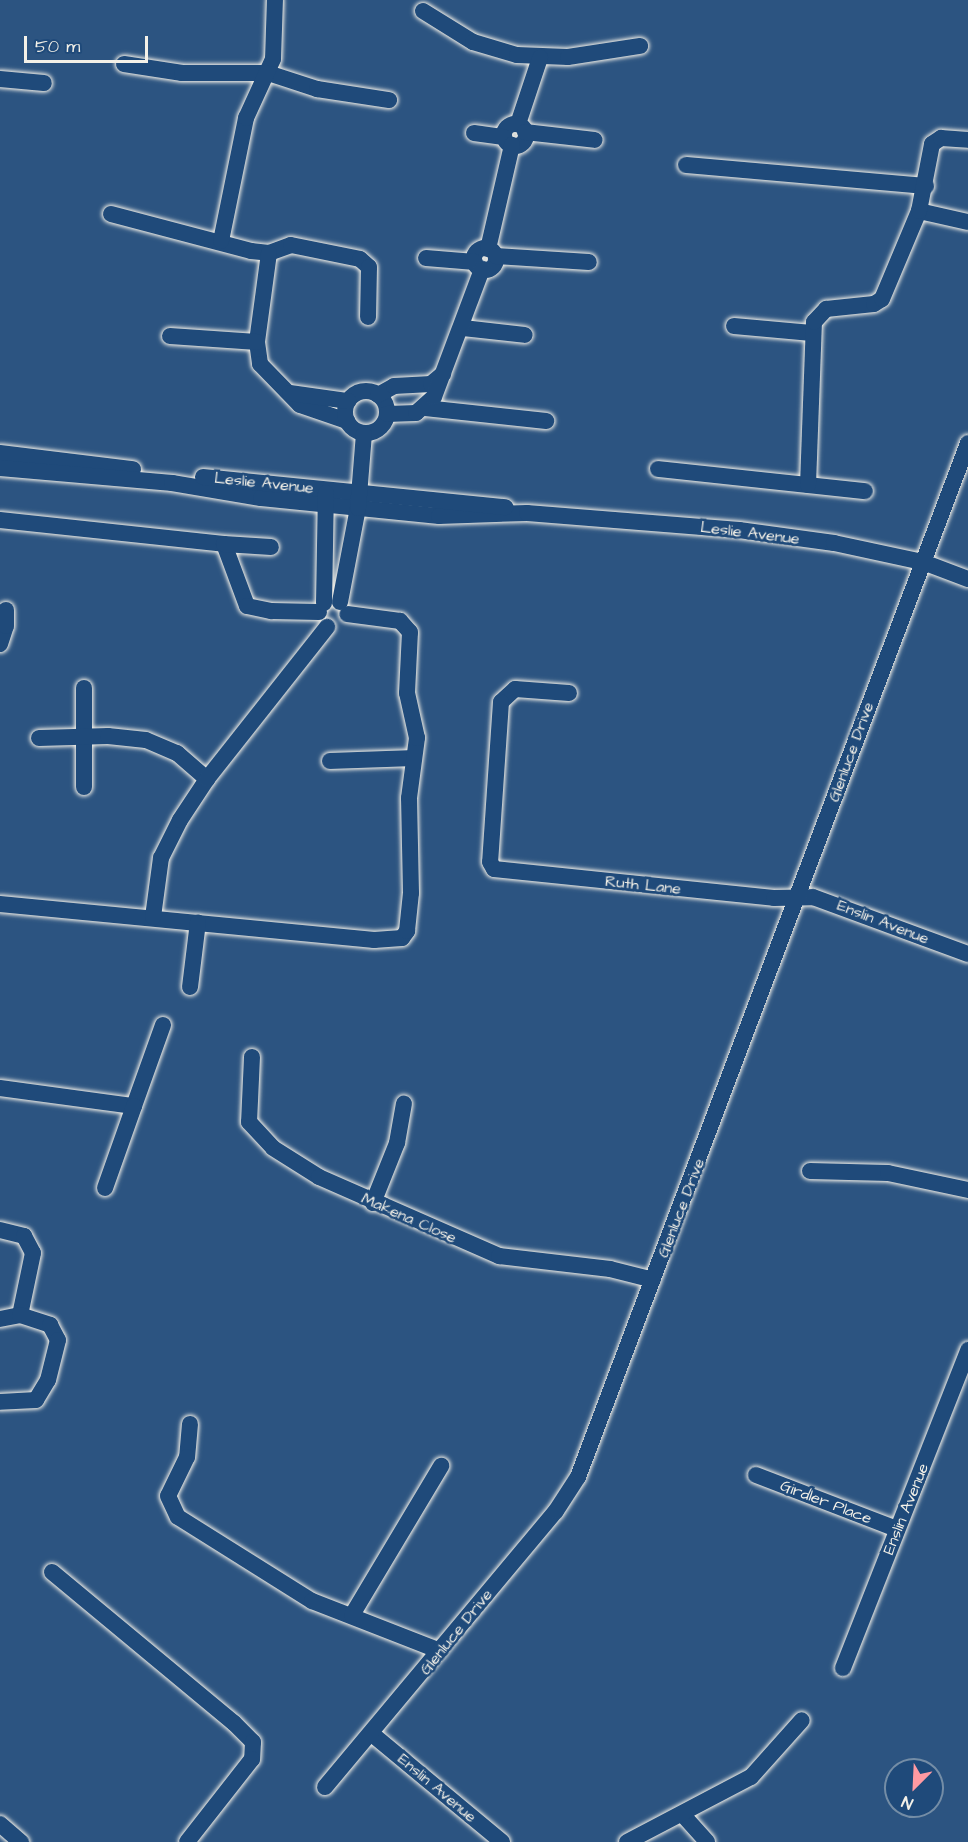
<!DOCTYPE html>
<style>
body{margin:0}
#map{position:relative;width:968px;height:1842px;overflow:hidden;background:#2c5481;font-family:"Architects Daughter",sans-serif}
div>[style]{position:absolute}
.roads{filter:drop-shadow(0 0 2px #f4f1e8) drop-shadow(0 0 2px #f4f1e8)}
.minor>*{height:16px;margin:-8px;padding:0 8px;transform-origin:8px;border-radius:8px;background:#1f4a7a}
.minor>.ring{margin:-8px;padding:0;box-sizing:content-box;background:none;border:16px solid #1f4a7a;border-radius:50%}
span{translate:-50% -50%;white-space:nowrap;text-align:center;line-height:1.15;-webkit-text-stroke:5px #1f4a7a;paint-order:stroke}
.street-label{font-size:16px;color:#f4f1e8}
.north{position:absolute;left:884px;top:1758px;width:60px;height:60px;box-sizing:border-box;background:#1f4a7a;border:2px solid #748da6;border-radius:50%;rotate:204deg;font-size:16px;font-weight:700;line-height:24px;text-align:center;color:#f4f1e8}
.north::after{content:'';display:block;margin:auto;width:21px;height:27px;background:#ff9aa2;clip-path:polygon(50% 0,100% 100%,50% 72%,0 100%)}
.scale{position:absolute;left:24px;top:36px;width:124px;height:27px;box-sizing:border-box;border:3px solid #f4f1e8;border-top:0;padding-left:8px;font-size:18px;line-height:21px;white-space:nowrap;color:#f4f1e8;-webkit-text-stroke:4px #1f4a7a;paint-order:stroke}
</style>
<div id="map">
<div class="roads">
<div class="minor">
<i style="left:423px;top:11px;width:59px;rotate:31.8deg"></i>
<i style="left:473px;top:42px;width:46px;rotate:16.5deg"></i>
<i style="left:517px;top:55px;width:51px;rotate:2.2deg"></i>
<i style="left:568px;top:57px;width:73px;rotate:-8.7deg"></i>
<i style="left:124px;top:64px;width:59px;rotate:8.8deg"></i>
<i style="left:182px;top:73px;width:86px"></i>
<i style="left:268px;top:73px;width:52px;rotate:18.1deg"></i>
<i style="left:317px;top:89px;width:73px;rotate:8.7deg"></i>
<i style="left:0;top:79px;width:44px;rotate:5.2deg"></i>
<i style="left:518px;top:124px;width:70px;rotate:-71.6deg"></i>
<i class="ring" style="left:504px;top:124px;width:6px;height:6px"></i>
<i style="left:525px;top:132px;width:70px;rotate:6.5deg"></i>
<i style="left:474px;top:133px;width:30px;rotate:8deg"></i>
<i style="left:686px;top:165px;width:241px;rotate:5deg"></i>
<i style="left:919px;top:211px;width:50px;rotate:12.7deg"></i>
<i style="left:111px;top:214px;width:145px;rotate:14.8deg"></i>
<i style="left:251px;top:251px;width:18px;rotate:6deg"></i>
<i style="left:269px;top:253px;width:23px;rotate:-20deg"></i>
<i style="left:291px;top:245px;width:70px;rotate:11.5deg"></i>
<i style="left:360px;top:259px;width:12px;rotate:42deg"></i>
<i style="left:369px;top:267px;width:50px;rotate:91.1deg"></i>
<i style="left:221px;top:241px;width:126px;rotate:-78.5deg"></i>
<i style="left:246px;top:118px;width:65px;rotate:-65.4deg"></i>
<i style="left:273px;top:59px;width:59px;rotate:-88.1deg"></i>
<i class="ring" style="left:474px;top:248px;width:6px;height:6px"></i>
<i style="left:488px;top:249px;width:107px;rotate:-77deg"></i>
<i style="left:269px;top:253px;width:90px;rotate:97.7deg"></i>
<i style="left:257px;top:342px;width:22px;rotate:82deg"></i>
<i style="left:260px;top:364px;width:57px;rotate:45.7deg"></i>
<i style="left:300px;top:405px;width:50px;rotate:18.8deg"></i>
<i style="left:496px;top:256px;width:93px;rotate:3.7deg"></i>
<i style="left:426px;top:258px;width:49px;rotate:4.7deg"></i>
<i style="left:734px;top:326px;width:78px;rotate:5.1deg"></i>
<i style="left:463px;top:328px;width:62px;rotate:6.4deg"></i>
<i style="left:170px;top:336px;width:87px;rotate:3.9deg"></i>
<i class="ring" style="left:345px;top:391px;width:26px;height:26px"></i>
<i style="left:290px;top:393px;width:59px;rotate:7.9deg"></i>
<i style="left:378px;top:395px;width:18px;rotate:-29deg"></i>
<i style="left:394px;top:386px;width:37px;rotate:-3deg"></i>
<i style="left:431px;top:384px;width:16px;rotate:-40deg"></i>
<i style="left:425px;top:408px;width:122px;rotate:6.1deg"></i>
<i style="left:387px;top:414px;width:29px;rotate:-2deg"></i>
<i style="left:416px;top:413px;width:24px;rotate:-42deg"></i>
<i style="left:434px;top:397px;width:137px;rotate:-69.4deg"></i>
<i style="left:0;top:453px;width:134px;rotate:6.9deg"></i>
<i style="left:0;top:468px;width:173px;rotate:5deg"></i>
<i style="left:172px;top:483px;width:90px;rotate:9.6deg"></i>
<i style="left:261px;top:498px;width:179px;rotate:5.8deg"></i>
<i style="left:439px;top:516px;width:88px;rotate:-2deg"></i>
<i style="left:527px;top:513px;width:213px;rotate:4.6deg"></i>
<i style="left:739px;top:530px;width:96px;rotate:7.8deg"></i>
<i style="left:834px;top:543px;width:91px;rotate:12.1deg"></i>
<i style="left:923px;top:562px;width:48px;rotate:20.7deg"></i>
<i style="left:658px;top:469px;width:208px;rotate:6.1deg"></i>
<i style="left:203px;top:477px;width:304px;rotate:5.7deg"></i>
<i style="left:808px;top:485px;width:163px;rotate:-87.9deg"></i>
<i style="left:814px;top:322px;width:18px;rotate:-47deg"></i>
<i style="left:826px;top:309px;width:48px;rotate:-5.9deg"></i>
<i style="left:874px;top:304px;width:9px;rotate:-32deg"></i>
<i style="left:882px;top:299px;width:95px;rotate:-67.2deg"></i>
<i style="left:919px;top:211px;width:68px;rotate:-79deg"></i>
<i style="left:932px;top:144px;width:11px;rotate:-34deg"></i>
<i style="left:941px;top:138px;width:27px;rotate:4deg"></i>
<i style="left:0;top:520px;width:225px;rotate:6.1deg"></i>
<i style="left:224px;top:544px;width:66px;rotate:69.6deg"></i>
<i style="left:247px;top:606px;width:25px;rotate:12deg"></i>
<i style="left:271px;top:611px;width:48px;rotate:1.2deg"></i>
<i style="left:224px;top:544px;width:47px;rotate:3.7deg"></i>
<i style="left:340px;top:602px;width:96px;rotate:-79.2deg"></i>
<i style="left:358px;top:508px;width:74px;rotate:-85.4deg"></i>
<i style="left:324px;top:603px;width:110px;rotate:-89deg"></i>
<i style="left:0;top:644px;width:19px;rotate:-72deg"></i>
<i style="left:6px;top:626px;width:16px;rotate:-90deg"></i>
<i style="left:84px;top:688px;width:99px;rotate:90deg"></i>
<i style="left:569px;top:693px;width:54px;rotate:-175.8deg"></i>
<i style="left:515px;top:689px;width:19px;rotate:137deg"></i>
<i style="left:501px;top:702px;width:160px;rotate:93.9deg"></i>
<i style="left:490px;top:862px;width:8px;rotate:60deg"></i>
<i style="left:494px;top:869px;width:281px;rotate:5.9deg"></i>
<i style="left:774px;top:898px;width:39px;rotate:-1deg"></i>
<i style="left:813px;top:897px;width:165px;rotate:20.2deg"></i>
<i style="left:39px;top:738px;width:69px;rotate:-1.7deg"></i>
<i style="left:108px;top:736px;width:38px;rotate:6deg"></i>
<i style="left:146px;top:740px;width:34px;rotate:23deg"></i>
<i style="left:177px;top:753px;width:40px;rotate:41deg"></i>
<i style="left:330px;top:761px;width:84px;rotate:-2deg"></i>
<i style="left:0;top:904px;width:376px;rotate:5.5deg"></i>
<i style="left:374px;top:940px;width:28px;rotate:-4deg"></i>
<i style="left:402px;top:938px;width:9px;rotate:-54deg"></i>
<i style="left:407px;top:931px;width:38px;rotate:-84deg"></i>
<i style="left:411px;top:893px;width:95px;rotate:-91.2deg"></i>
<i style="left:409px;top:798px;width:61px;rotate:-82.4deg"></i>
<i style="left:417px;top:738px;width:46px;rotate:-102.5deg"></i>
<i style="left:407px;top:693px;width:61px;rotate:-87.2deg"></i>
<i style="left:410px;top:632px;width:15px;rotate:-132deg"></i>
<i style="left:400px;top:621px;width:53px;rotate:-172.5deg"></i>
<i style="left:153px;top:917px;width:60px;rotate:-82.3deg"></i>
<i style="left:161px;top:858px;width:42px;rotate:-63.4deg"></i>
<i style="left:180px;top:820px;width:49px;rotate:-56.6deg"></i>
<i style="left:207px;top:779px;width:194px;rotate:-51.7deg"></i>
<i style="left:190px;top:987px;width:65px;rotate:-83deg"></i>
<i style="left:252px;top:1057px;width:65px;rotate:92.6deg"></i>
<i style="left:249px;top:1122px;width:35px;rotate:47deg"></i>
<i style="left:273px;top:1148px;width:54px;rotate:32.2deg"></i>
<i style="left:319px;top:1177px;width:197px;rotate:23.7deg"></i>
<i style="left:499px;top:1256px;width:112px;rotate:6.7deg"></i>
<i style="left:610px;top:1269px;width:44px;rotate:14.3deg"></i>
<i style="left:0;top:1088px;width:135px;rotate:7.7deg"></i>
<i style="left:134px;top:1106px;width:86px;rotate:-70.3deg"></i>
<i style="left:810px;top:1171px;width:78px;rotate:1.5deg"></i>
<i style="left:888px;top:1173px;width:82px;rotate:12deg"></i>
<i style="left:105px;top:1188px;width:87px;rotate:-70.5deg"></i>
<i style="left:373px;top:1203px;width:65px;rotate:-68.2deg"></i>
<i style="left:397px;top:1143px;width:40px;rotate:-80deg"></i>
<i style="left:0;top:1230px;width:25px;rotate:14deg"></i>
<i style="left:24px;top:1236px;width:19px;rotate:62deg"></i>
<i style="left:33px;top:1253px;width:63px;rotate:101.8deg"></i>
<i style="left:0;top:1319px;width:20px;rotate:-11deg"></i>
<i style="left:20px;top:1315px;width:32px;rotate:18deg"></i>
<i style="left:50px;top:1325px;width:17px;rotate:62deg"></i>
<i style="left:58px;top:1340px;width:41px;rotate:104deg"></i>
<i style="left:48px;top:1380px;width:23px;rotate:121deg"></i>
<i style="left:36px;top:1400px;width:36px;rotate:177deg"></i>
<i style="left:190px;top:1424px;width:33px;rotate:95deg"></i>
<i style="left:187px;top:1457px;width:43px;rotate:116deg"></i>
<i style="left:168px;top:1496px;width:23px;rotate:65deg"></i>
<i style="left:178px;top:1517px;width:158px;rotate:32.1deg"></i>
<i style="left:312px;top:1601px;width:137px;rotate:21.3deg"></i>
<i style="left:756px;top:1475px;width:151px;rotate:21deg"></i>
<i style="left:52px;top:1572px;width:236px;rotate:39.7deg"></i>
<i style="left:234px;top:1723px;width:27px;rotate:45deg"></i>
<i style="left:253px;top:1742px;width:17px;rotate:93deg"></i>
<i style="left:252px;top:1759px;width:105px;rotate:128.1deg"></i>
<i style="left:352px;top:1615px;width:174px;rotate:-59.1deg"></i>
<i style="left:843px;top:1668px;width:342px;rotate:-68.5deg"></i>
<i style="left:372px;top:1734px;width:169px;rotate:39.7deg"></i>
<i style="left:325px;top:1787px;width:360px;rotate:-50.1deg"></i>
<i style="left:556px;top:1511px;width:40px;rotate:-57.1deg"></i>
<i style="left:578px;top:1477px;width:1105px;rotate:-69.33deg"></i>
<i style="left:683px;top:1815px;width:36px;rotate:48deg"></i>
<i style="left:0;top:1824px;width:28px;rotate:41deg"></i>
<i style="left:627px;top:1842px;width:140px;rotate:-27.7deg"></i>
<i style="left:751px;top:1777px;width:76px;rotate:-48.2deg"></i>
</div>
</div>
<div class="street-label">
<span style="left:264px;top:483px;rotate:6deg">Leslie Avenue</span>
<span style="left:750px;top:533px;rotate:7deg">Leslie Avenue</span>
<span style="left:851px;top:752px;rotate:-70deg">Glenluce Drive</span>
<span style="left:643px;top:885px;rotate:6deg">Ruth Lane</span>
<span style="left:883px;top:922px;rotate:21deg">Enslin Avenue</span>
<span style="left:681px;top:1208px;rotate:-69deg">Glenluce Drive</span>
<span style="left:409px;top:1218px;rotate:24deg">Makena Close</span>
<span style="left:826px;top:1502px;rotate:21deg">Girdler Place</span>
<span style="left:906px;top:1509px;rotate:-68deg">Enslin Avenue</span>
<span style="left:456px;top:1632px;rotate:-51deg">Glenluce Drive</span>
<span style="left:437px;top:1788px;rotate:40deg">Enslin Avenue</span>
</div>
<div class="north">N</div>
<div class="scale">50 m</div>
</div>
